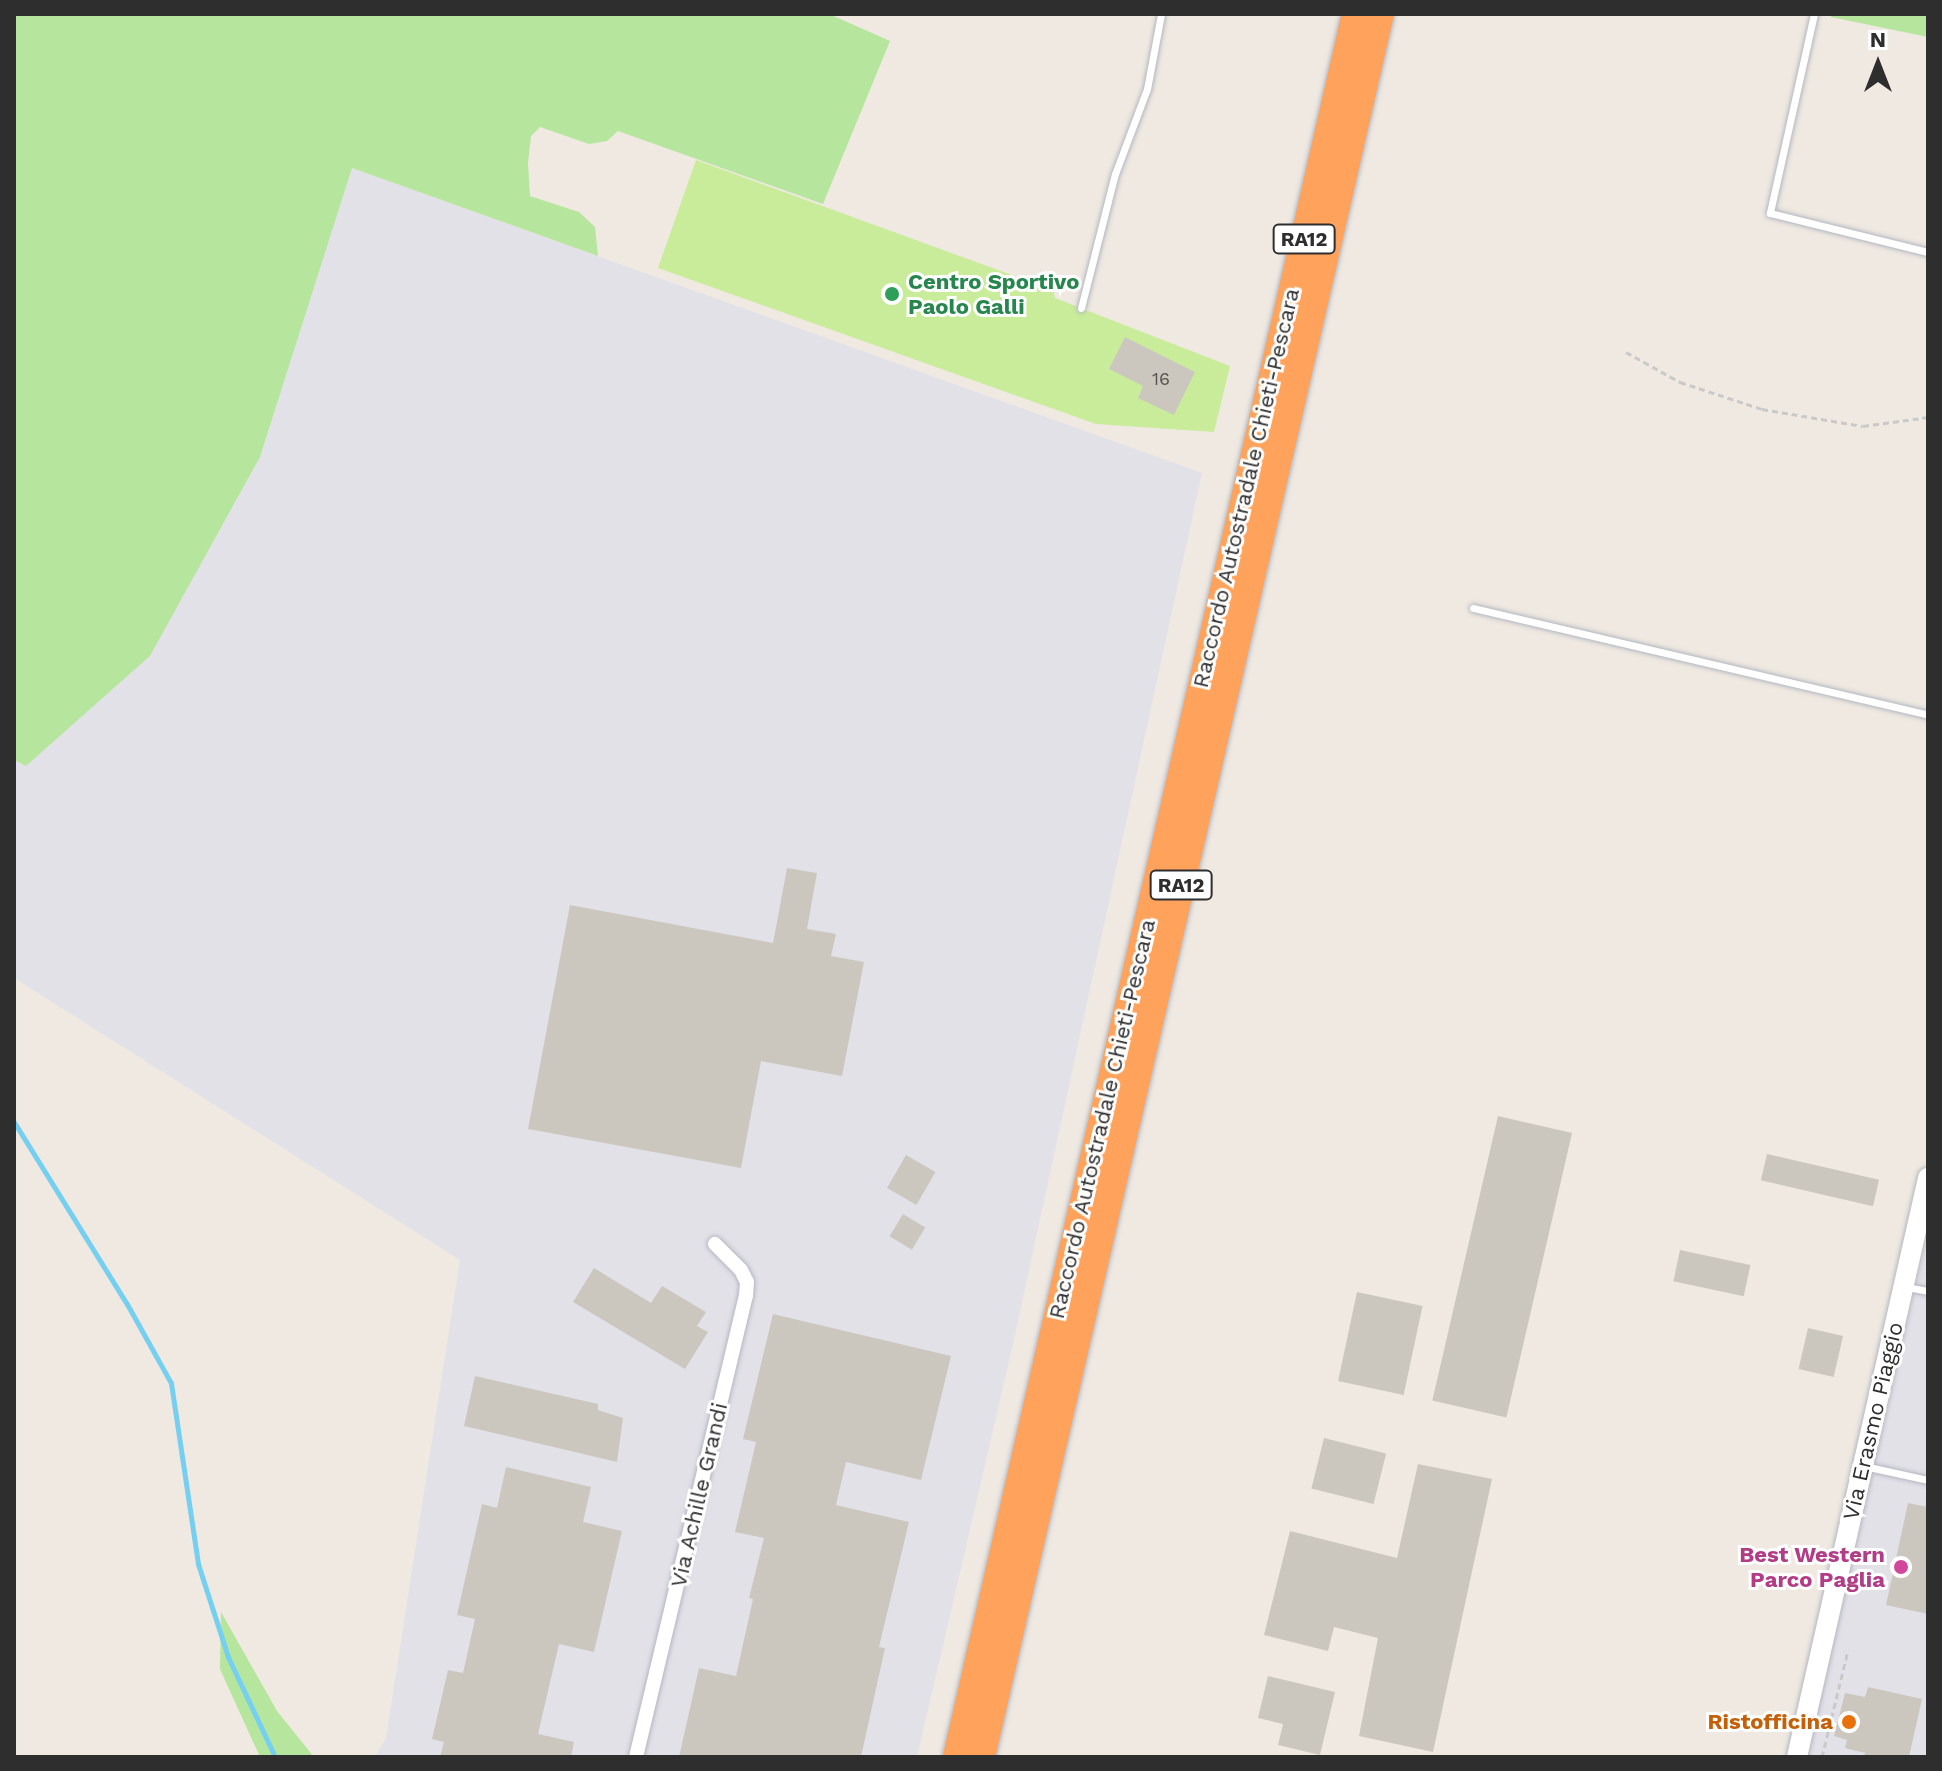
<!DOCTYPE html>
<style>
body{margin:0}
#map{position:relative;width:1942px;height:1771px;overflow:hidden;background:#efe9e1;font-family:"Work Sans",sans-serif}
div>[style]{position:absolute}
.industrial>*{inset:0;background:#e3e1e8}
.green>*{inset:0;background:#b6e59e}
.pitch>*{inset:0;background:#c9ec9a}
.stream>*{height:5px;margin:-2.5px;padding:0 2.5px;transform-origin:2.5px;border-radius:2.5px;background:#75cff0}
.building>*{inset:0;background:#cbc7bf;transform-origin:0 0}
.path>*{height:3px;margin-top:-1.5px;transform-origin:0;background:repeating-linear-gradient(90deg,#c9c9c9 0 6px,transparent 0 10px)}
.roads{filter:drop-shadow(0 0 2px #b4b7c1) drop-shadow(0 0 2px #b4b7c1)}
.lane>*{height:7px;margin:-3.5px;padding:0 3.5px;transform-origin:3.5px;border-radius:3.5px;background:#fff}
.street>*{height:14px;margin:-7px;padding:0 7px;transform-origin:7px;border-radius:7px;background:#fff}
.secondary>*{height:20px;margin:-10px;padding:0 10px;transform-origin:10px;border-radius:10px;background:#fff}
.highway>*{height:26px;margin:-13px;padding:0 13px;transform-origin:13px;border-radius:13px;background:#ffa35c}
.dots>*{width:22px;height:22px;translate:-50% -50%;box-sizing:border-box;border:4px solid #fff;border-radius:50%}
span{translate:-50% -50%;white-space:nowrap;text-align:center;line-height:1.15;-webkit-text-stroke:6px #fff;paint-order:stroke}
.number-label{font-size:18px;color:#555452}
.number-label span{-webkit-text-stroke-width:0}
.shield-label span{padding:2px 6px;background:#fff;border:2px solid;border-radius:6px;-webkit-text-stroke-width:0}
.shield-label{font-size:20px;color:#2e2e2e;font-weight:700}
.leisure-label{font-size:22px;color:#27864d;font-weight:700}
.left{translate:0 -50%;text-align:left}
.street-label{font-size:22px;color:#2e2e2e}
.hotel-label{font-size:22px;color:#b23c85;font-weight:700}
.right{translate:-100% -50%;text-align:right}
.food-label{font-size:22px;color:#c56008;font-weight:700}
.frame{position:absolute;inset:0;border:16px solid #2e2e2e;pointer-events:none}
.north{position:absolute;left:1838px;top:24px;width:80px;height:80px;-webkit-text-stroke:6px #fff;paint-order:stroke;rotate:0deg;font-size:22px;font-weight:700;line-height:32px;text-align:center;color:#2e2e2e}
.north::after{content:'';display:block;margin:auto;width:28px;height:36px;background:#2e2e2e;clip-path:polygon(50% 0,100% 100%,50% 72%,0 100%)}
</style>
<div id="map">
<div class="industrial">
<i style="clip-path:polygon(352px 168px,1202px 473px,1011px 1353px,917px 1757px,375px 1757px,386px 1738px,460px 1260px,14px 978px,14px 760px,26px 766px,150px 656px,260px 457px)"></i>
<i style="clip-path:polygon(1928px 1232px,1928px 1757px,1808px 1757px)"></i>
</div>
<div class="green">
<i style="clip-path:polygon(14px 14px,829px 14px,890px 41px,823px 204px,618px 131px,607px 141px,589px 144px,540px 127px,531px 136px,528px 163px,530px 196px,579px 212px,595px 227px,598px 256px,352px 168px,260px 457px,150px 656px,26px 766px,14px 760px)"></i>
<i style="clip-path:polygon(1831px 14px,1928px 14px,1928px 37px,1831px 17px)"></i>
<i style="clip-path:polygon(221px 1612px,277px 1711px,314px 1757px,260px 1757px,220px 1669px)"></i>
</div>
<div class="pitch">
<i style="clip-path:polygon(696px 160px,1053px 290px,1055px 298px,1230px 366px,1214px 432px,1096px 424px,658px 268px)"></i>
</div>
<div class="stream">
<i style="left:14px;top:1122px;width:214px;rotate:58.2deg"></i>
<i style="left:127px;top:1304px;width:90px;rotate:60.9deg"></i>
<i style="left:171px;top:1383px;width:183px;rotate:81.5deg"></i>
<i style="left:198px;top:1564px;width:98px;rotate:72.1deg"></i>
<i style="left:228px;top:1657px;width:110px;rotate:64.8deg"></i>
</div>
<div class="building">
<i style="clip-path:polygon(1125px 337px,1195px 372px,1174px 415px,1138px 398px,1143px 386px,1109px 369px)"></i>
<i style="clip-path:polygon(787px 868px,817px 873px,807px 929px,836px 934px,831px 956px,864px 962px,842px 1076px,761px 1061px,741px 1168px,528px 1129px,570px 905px,773px 943px)"></i>
<i style="left:1498px;top:1116px;width:76px;height:292px;rotate:13deg"></i>
<i style="left:1767px;top:1154px;width:115px;height:27px;rotate:13deg"></i>
<i style="left:906px;top:1155px;width:34px;height:38px;rotate:30deg"></i>
<i style="left:903px;top:1214px;width:26px;height:26px;rotate:31deg"></i>
<i style="left:1680px;top:1250px;width:72px;height:32px;rotate:12deg"></i>
<i style="clip-path:polygon(594px 1268px,651px 1303px,662px 1286px,706px 1312px,697px 1326px,708px 1332px,685px 1369px,573px 1302px)"></i>
<i style="left:1357px;top:1292px;width:67px;height:91px;rotate:12deg"></i>
<i style="clip-path:polygon(773px 1314px,951px 1356px,921px 1480px,846px 1462px,836px 1505px,909px 1522px,879px 1647px,885px 1648px,861px 1757px,679px 1757px,699px 1668px,736px 1676px,753px 1599px,749px 1598px,764px 1538px,735px 1532px,756px 1442px,743px 1439px)"></i>
<i style="left:1808px;top:1328px;width:36px;height:42px;rotate:13deg"></i>
<i style="clip-path:polygon(475px 1376px,598px 1404px,598px 1410px,623px 1418px,617px 1462px,464px 1426px)"></i>
<i style="left:1324px;top:1438px;width:64px;height:52px;rotate:14deg"></i>
<i style="clip-path:polygon(1418px 1464px,1492px 1479px,1433px 1752px,1359px 1736px,1378px 1638px,1334px 1627px,1328px 1651px,1264px 1635px,1290px 1531px,1397px 1558px)"></i>
<i style="clip-path:polygon(506px 1467px,591px 1487px,583px 1522px,622px 1531px,594px 1652px,559px 1644px,538px 1734px,574px 1742px,571px 1757px,440px 1757px,444px 1742px,432px 1739px,448px 1670px,463px 1673px,475px 1619px,457px 1615px,482px 1504px,497px 1508px)"></i>
<i style="clip-path:polygon(1908px 1503px,1928px 1507px,1928px 1614px,1886px 1605px)"></i>
<i style="clip-path:polygon(1268px 1676px,1335px 1692px,1320px 1755px,1278px 1745px,1283px 1724px,1258px 1718px)"></i>
<i style="clip-path:polygon(1868px 1687px,1922px 1699px,1909px 1757px,1864px 1757px,1865px 1753px,1845px 1748px,1847px 1740px,1834px 1736px,1845px 1693px,1865px 1697px)"></i>
</div>
<div class="path">
<i style="left:1626px;top:352px;width:62px;rotate:29.1deg"></i>
<i style="left:1680px;top:382px;width:86px;rotate:18.2deg"></i>
<i style="left:1762px;top:409px;width:102px;rotate:9.6deg"></i>
<i style="left:1863px;top:426px;width:66px;rotate:-7.9deg"></i>
<i style="left:1822px;top:1757px;width:110px;rotate:-76.3deg"></i>
</div>
<div class="roads">
<div class="lane">
<i style="left:1814px;top:14px;width:204px;rotate:102.5deg"></i>
<i style="left:1770px;top:213px;width:163px;rotate:13.9deg"></i>
<i style="left:1081px;top:308px;width:138px;rotate:-75.8deg"></i>
<i style="left:1115px;top:174px;width:91px;rotate:-69.4deg"></i>
<i style="left:1147px;top:89px;width:76px;rotate:-79.4deg"></i>
<i style="left:1473px;top:608px;width:467px;rotate:13.2deg"></i>
<i style="left:1907px;top:1287px;width:21px;rotate:11deg"></i>
<i style="left:1864px;top:1466px;width:66px;rotate:12.3deg"></i>
</div>
<div class="street">
<i style="left:636px;top:1757px;width:474px;rotate:-76.6deg"></i>
<i style="left:746px;top:1296px;width:14px;rotate:-86deg"></i>
<i style="left:747px;top:1282px;width:13px;rotate:-117deg"></i>
<i style="left:741px;top:1270px;width:37px;rotate:-135deg"></i>
</div>
<div class="secondary">
<i style="left:1797px;top:1757px;width:594px;rotate:-77.25deg"></i>
</div>
<div class="highway">
<i style="left:956px;top:1757px;width:1788px;rotate:-77.11deg"></i>
<i style="left:982px;top:1757px;width:1788px;rotate:-77.11deg"></i>
</div>
</div>
<div class="dots">
<i style="left:892px;top:294px;background:#2e9e5b"></i>
<i style="left:1901px;top:1567px;background:#d1479c"></i>
<i style="left:1849px;top:1722px;background:#e8710a"></i>
</div>
<div class="number-label">
<span style="left:1161px;top:379px">16</span>
</div>
<div class="shield-label">
<span style="left:1304px;top:239px">RA12</span>
<span style="left:1181px;top:885px">RA12</span>
</div>
<div class="leisure-label">
<span class="left" style="left:908px;top:294px">Centro Sportivo<br>Paolo Galli</span>
</div>
<div class="street-label">
<span style="left:1246px;top:488px;rotate:-77deg">Raccordo Autostradale Chieti-Pescara</span>
<span style="left:1102px;top:1119px;rotate:-77deg">Raccordo Autostradale Chieti-Pescara</span>
<span style="left:1873px;top:1421px;rotate:-77deg">Via Erasmo Piaggio</span>
<span style="left:699px;top:1495px;rotate:-77deg">Via Achille Grandi</span>
</div>
<div class="hotel-label">
<span class="right" style="left:1885px;top:1567px">Best Western<br>Parco Paglia</span>
</div>
<div class="food-label">
<span class="right" style="left:1833px;top:1722px">Ristofficina</span>
</div>
<div class="frame"></div>
<div class="north">N</div>
</div>
